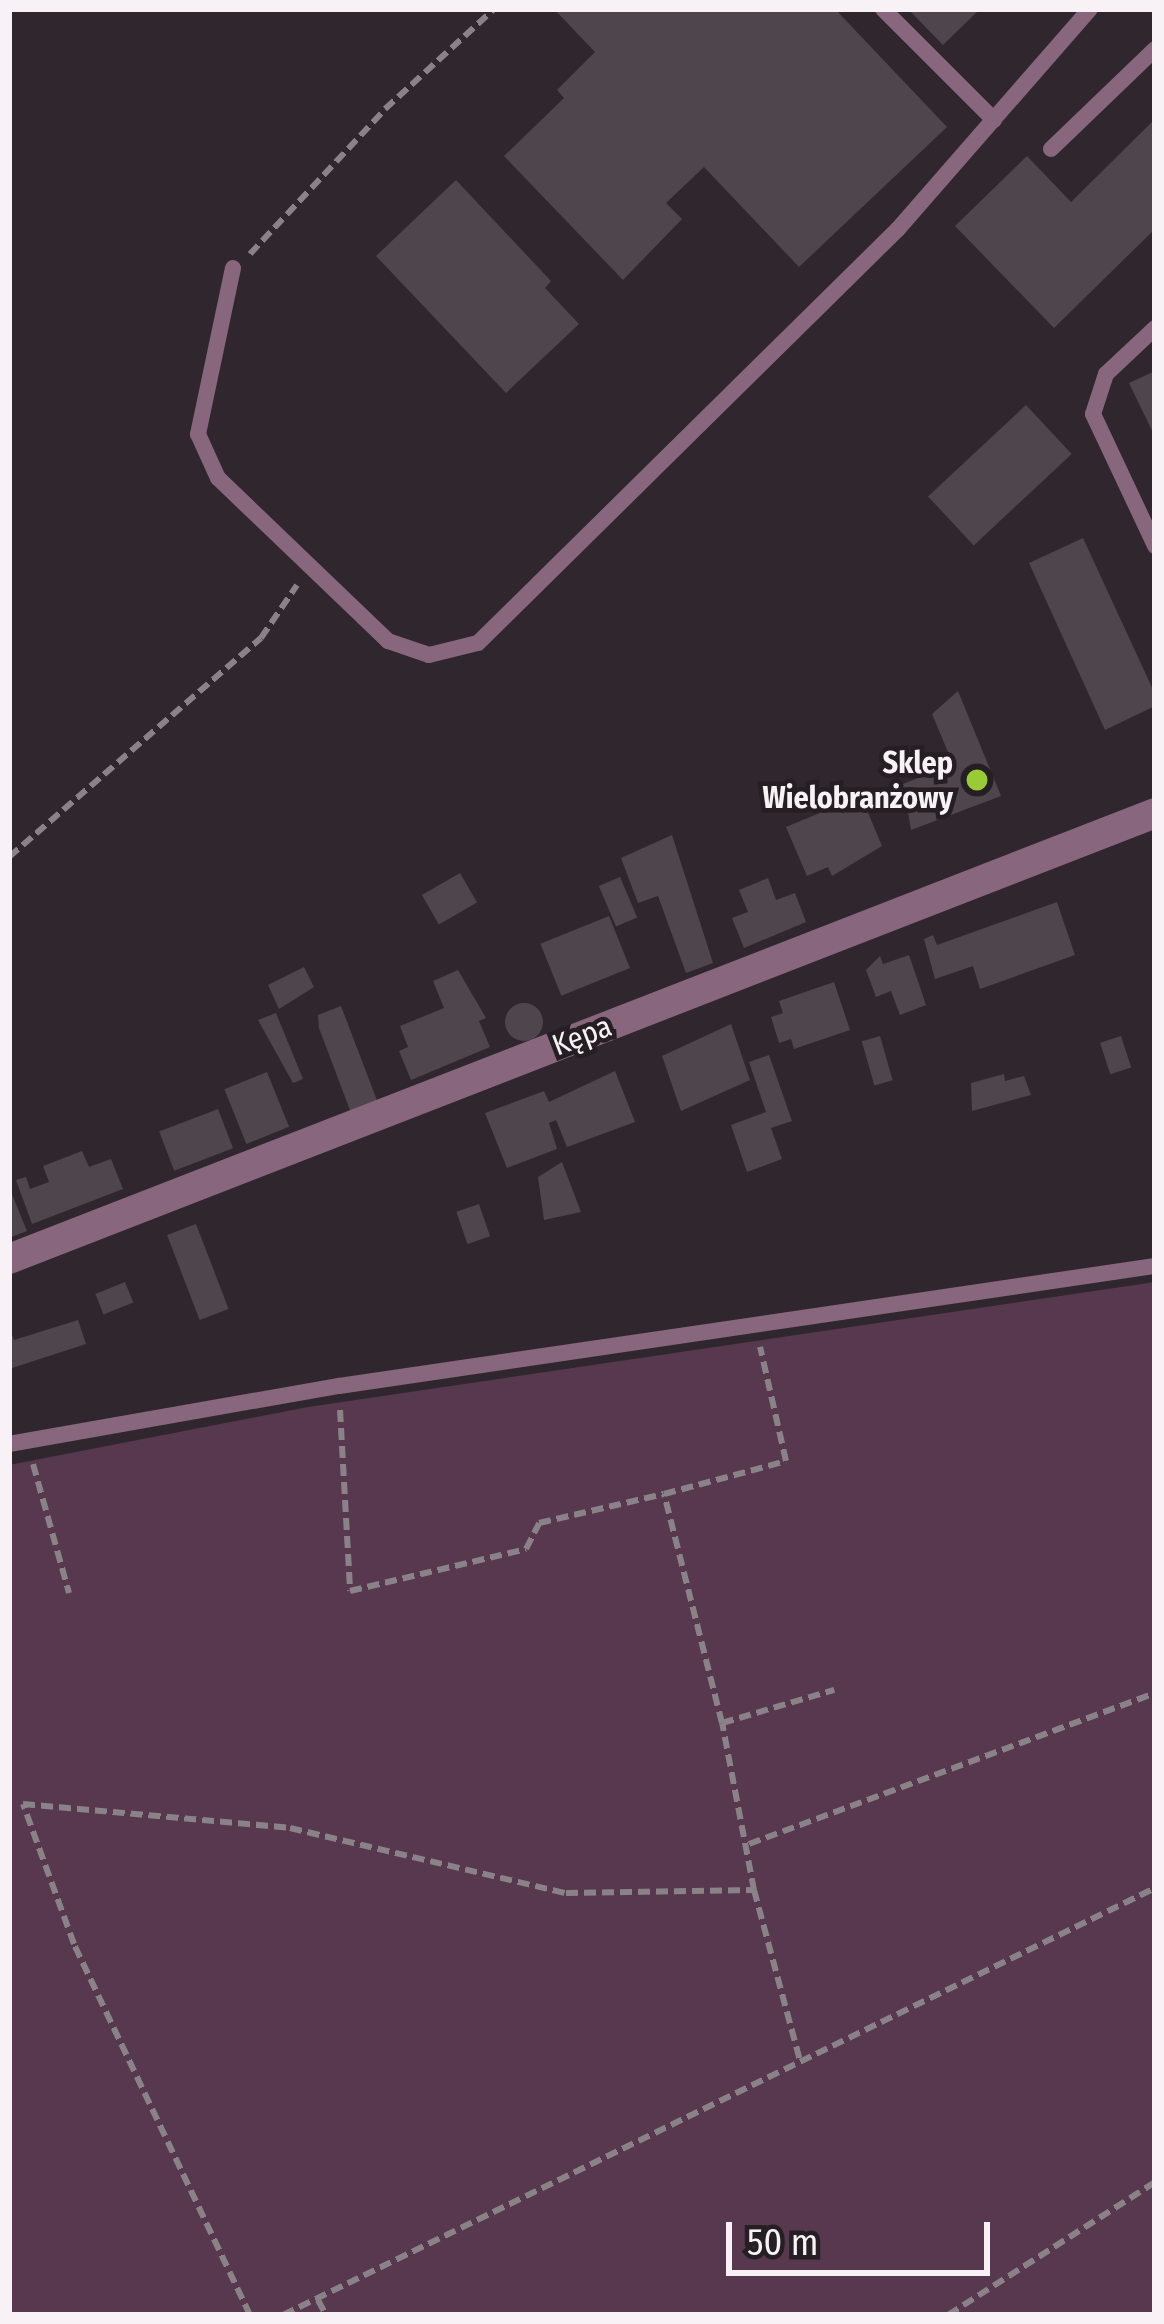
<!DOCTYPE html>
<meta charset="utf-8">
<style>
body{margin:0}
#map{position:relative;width:1164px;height:2324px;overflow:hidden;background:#2f272d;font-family:"Fira Sans Condensed",sans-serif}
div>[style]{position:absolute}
.green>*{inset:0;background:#57384f}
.building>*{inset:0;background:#4e464c;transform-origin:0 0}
.round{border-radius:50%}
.path>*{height:6px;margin-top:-3px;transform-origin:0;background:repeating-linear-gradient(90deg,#898287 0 12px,transparent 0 18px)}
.lane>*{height:16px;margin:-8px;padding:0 8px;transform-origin:8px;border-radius:8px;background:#87667e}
.street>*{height:30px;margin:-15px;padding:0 15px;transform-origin:15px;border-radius:15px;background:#87667e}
.dots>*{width:33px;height:33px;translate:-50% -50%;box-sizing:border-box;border:6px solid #251e23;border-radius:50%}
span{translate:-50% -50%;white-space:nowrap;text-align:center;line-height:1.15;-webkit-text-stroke:9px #251e23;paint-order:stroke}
.poi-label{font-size:30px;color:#f8f2f6;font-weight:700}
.right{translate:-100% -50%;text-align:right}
.street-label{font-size:30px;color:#f8f2f6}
.frame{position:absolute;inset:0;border:12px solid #f8f2f6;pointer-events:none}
.scale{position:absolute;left:726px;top:2222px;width:264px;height:54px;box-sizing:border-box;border:6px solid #f8f2f6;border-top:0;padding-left:15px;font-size:36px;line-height:42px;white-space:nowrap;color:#f8f2f6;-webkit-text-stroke:9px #251e23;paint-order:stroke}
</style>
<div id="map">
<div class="green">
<i style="clip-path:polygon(1155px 1282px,1155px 2315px,9px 2315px,9px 1465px,308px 1407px)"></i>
</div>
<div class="building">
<i style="clip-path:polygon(554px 9px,835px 9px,947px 127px,799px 267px,704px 167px,666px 203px,682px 219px,623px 280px,504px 156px,564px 98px,557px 90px,595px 52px)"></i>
<i style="clip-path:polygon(908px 9px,980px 9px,943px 45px)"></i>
<i style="clip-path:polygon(1155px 119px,1155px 229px,1054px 328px,955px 226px,1027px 156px,1071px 202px)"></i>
<i style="clip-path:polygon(456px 180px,551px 281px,545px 288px,579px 324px,506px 393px,376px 256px)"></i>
<i style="clip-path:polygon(1155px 371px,1155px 437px,1129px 383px)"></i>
<i style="left:1026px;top:405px;width:67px;height:134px;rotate:47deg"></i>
<i style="clip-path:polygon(1083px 538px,1155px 694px,1155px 706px,1105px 730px,1029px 563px)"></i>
<i style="clip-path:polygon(958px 691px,1001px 796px,911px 830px,903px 784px,953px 764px,932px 714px)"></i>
<i style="clip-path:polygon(861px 796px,882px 846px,832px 876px,828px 867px,807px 876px,786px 827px)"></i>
<i style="clip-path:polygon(672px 835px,713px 963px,686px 973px,658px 896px,638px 903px,621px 858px)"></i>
<i style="left:460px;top:873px;width:34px;height:44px;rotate:60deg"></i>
<i style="left:620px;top:877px;width:44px;height:23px;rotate:67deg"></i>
<i style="clip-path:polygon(768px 878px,776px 900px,795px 893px,806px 922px,744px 948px,732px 918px,748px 912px,739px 890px)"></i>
<i style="clip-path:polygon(1057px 902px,1075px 955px,980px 989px,973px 966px,935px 979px,924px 939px,933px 935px,937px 945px)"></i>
<i style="left:609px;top:916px;width:56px;height:74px;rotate:68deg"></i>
<i style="clip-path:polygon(909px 955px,926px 1005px,900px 1015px,891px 991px,876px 997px,866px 970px,880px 956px,883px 964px)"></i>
<i style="clip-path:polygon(304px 967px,314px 987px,279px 1009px,268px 985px)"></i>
<i style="clip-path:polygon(458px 970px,486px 1018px,479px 1021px,490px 1047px,411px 1080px,399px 1051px,408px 1047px,400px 1026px,444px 1008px,433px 981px)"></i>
<i style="clip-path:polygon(834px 982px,850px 1030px,794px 1049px,791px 1039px,779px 1043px,771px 1017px,783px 1013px,779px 1001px)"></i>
<i class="round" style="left:505px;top:1003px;width:38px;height:38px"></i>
<i style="clip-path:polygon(341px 1006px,378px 1103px,351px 1113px,319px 1028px,318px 1015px)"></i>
<i style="clip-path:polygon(276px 1013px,303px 1079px,293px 1083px,258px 1020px)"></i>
<i style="clip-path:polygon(731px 1024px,750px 1080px,681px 1111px,662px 1056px)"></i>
<i style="left:880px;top:1036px;width:46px;height:19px;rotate:74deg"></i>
<i style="left:1121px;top:1036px;width:33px;height:22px;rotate:72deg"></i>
<i style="clip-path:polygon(769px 1055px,792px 1121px,771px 1128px,782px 1159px,747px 1172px,731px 1125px,766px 1112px,749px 1062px)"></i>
<i style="clip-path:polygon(615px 1071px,635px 1122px,567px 1147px,556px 1120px,549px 1123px,557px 1149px,507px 1168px,485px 1113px,544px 1091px,549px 1102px)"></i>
<i style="left:267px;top:1072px;width:59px;height:46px;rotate:68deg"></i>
<i style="clip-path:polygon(1004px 1074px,1005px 1081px,1024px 1076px,1031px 1095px,972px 1111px,971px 1083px)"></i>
<i style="left:218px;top:1109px;width:42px;height:63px;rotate:69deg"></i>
<i style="clip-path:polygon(82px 1151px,89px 1167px,111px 1159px,123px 1189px,32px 1224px,16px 1180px,26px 1177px,30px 1189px,49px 1182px,43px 1166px)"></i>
<i style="clip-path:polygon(562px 1162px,581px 1212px,544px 1220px,538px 1177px)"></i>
<i style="clip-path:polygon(9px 1187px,27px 1231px,9px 1238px)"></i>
<i style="left:479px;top:1204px;width:34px;height:24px;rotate:71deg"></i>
<i style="left:196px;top:1224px;width:91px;height:31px;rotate:69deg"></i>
<i style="left:125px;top:1282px;width:22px;height:32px;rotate:68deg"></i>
<i style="clip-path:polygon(78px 1320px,86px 1344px,9px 1369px,9px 1327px,14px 1340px)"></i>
</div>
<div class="path">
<i style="left:250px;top:254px;width:198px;rotate:-47deg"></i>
<i style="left:385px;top:109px;width:148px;rotate:-42.5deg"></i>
<i style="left:9px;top:857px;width:334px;rotate:-41deg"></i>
<i style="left:261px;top:638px;width:64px;rotate:-55.8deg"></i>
<i style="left:340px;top:1410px;width:181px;rotate:86.8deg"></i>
<i style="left:350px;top:1591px;width:181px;rotate:-13.4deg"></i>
<i style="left:526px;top:1549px;width:29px;rotate:-63deg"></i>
<i style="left:539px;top:1523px;width:128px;rotate:-13.1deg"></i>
<i style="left:33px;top:1464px;width:134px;rotate:74.4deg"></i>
<i style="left:722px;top:1723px;width:117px;rotate:-16.4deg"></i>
<i style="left:749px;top:1844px;width:433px;rotate:-20.4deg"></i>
<i style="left:754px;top:1890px;width:170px;rotate:-100.8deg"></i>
<i style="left:722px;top:1723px;width:236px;rotate:-104.2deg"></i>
<i style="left:664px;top:1494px;width:126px;rotate:-15.1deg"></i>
<i style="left:786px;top:1461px;width:117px;rotate:-102.8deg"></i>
<i style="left:318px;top:2300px;width:17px;rotate:62deg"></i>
<i style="left:250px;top:2315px;width:411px;rotate:-115.4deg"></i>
<i style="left:74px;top:1944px;width:149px;rotate:-110deg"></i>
<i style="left:23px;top:1804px;width:268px;rotate:5.1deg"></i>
<i style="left:290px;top:1828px;width:284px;rotate:13.3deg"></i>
<i style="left:566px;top:1893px;width:188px;rotate:-0.9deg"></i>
<i style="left:754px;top:1890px;width:177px;rotate:74.9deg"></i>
<i style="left:283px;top:2315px;width:971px;rotate:-26.09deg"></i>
<i style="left:948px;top:2315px;width:246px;rotate:-32.7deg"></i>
</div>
<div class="lane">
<i style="left:883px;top:9px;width:157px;rotate:45deg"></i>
<i style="left:1051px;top:149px;width:144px;rotate:-43.9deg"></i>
<i style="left:233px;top:268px;width:170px;rotate:101.9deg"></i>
<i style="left:198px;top:434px;width:48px;rotate:65.6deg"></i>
<i style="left:218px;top:478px;width:236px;rotate:43.8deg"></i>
<i style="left:388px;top:641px;width:43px;rotate:18.9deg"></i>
<i style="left:429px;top:655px;width:50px;rotate:-13.8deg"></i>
<i style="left:478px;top:643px;width:590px;rotate:-44.59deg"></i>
<i style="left:898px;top:229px;width:292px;rotate:-48.9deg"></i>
<i style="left:1155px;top:328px;width:67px;rotate:136.8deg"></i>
<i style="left:1106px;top:374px;width:42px;rotate:108deg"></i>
<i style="left:1093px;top:414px;width:146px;rotate:64.8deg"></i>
<i style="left:9px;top:1444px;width:335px;rotate:-10deg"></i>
<i style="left:339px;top:1386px;width:825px;rotate:-8.37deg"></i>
</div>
<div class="street">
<i style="left:9px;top:1259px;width:1230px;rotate:-21.26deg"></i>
</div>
<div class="dots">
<i style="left:977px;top:780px;background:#99cb35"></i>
</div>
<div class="poi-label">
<span class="right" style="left:953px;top:780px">Sklep<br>Wielobranżowy</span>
</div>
<div class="street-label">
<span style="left:582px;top:1036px;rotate:-21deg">Kępa</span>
</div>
<div class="frame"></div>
<div class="scale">50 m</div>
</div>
